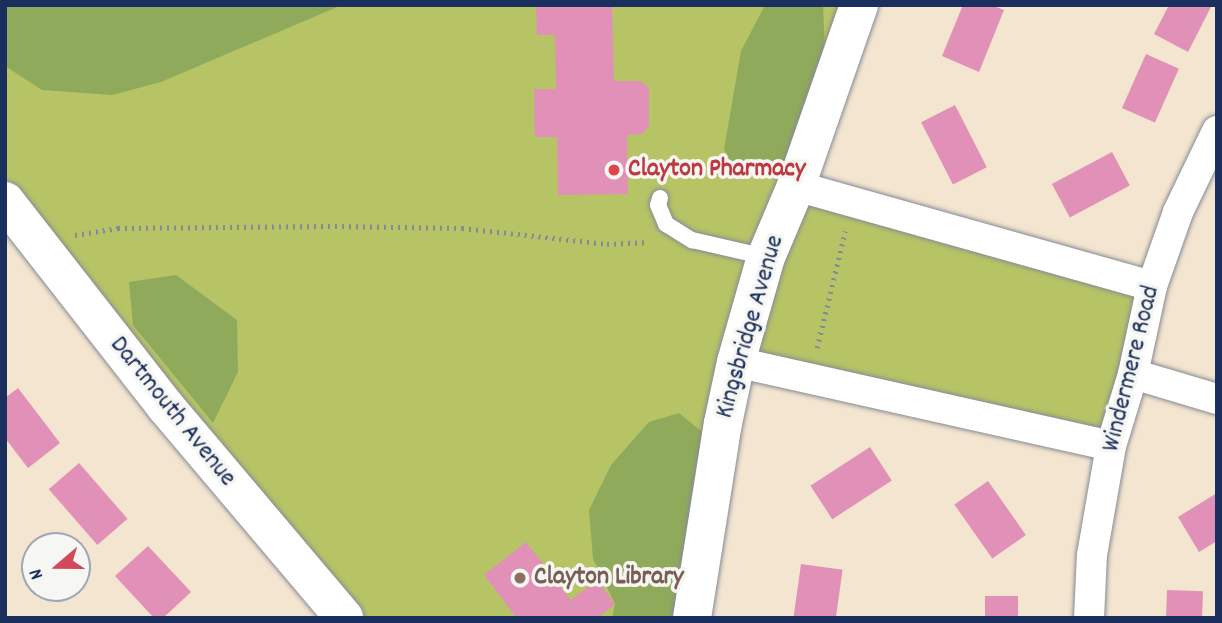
<!DOCTYPE html>
<style>
body{margin:0}
#map{position:relative;width:1222px;height:623px;overflow:hidden;background:#f3e5cf;font-family:Dekko,sans-serif}
div>[style]{position:absolute}
.green>*{inset:0;background:#b6c466}
.forest>*{inset:0;background:#90aa5b}
.building>*{inset:0;background:#e190b8;transform-origin:0 0}
.path>*{height:4.5px;margin-top:-2.25px;transform-origin:0;background:repeating-linear-gradient(90deg,#878a96 0 2px,transparent 0 7px)}
.roads{filter:drop-shadow(0 0 2px #878a96) drop-shadow(0 0 2px #878a96)}
.service>*{height:16px;margin:-8px;padding:0 8px;transform-origin:8px;border-radius:8px;background:#fff}
.minor>*{height:30px;margin:-15px;padding:0 15px;transform-origin:15px;border-radius:15px;background:#fff}
.tertiary>*{height:38px;margin:-19px;padding:0 19px;transform-origin:19px;border-radius:19px;background:#fff}
.dots>*{width:19px;height:19px;translate:-50% -50%;box-sizing:border-box;border:4px solid #f6f6f2;border-radius:50%}
span{translate:-50% -50%;white-space:nowrap;text-align:center;line-height:1.15;-webkit-text-stroke:7px #f6f6f2;paint-order:stroke}
.health-label{font-size:26px;color:#be3a42;font-weight:700}
.left{translate:0 -50%;text-align:left}
.street-label{font-size:26px;color:#1b2f5e}
.education-label{font-size:26px;color:#785e54;font-weight:700}
.frame{position:absolute;inset:0;border:7px solid #1b2f5e;pointer-events:none}
.north{position:absolute;left:21px;top:532px;width:70px;height:70px;box-sizing:border-box;background:#f6f6f2;border:2px solid #9ea6b7;border-radius:50%;rotate:250deg;font-size:19px;font-weight:700;line-height:28px;text-align:center;color:#1b2f5e}
.north::after{content:'';display:block;margin:auto;width:24px;height:32px;background:#d1495b;clip-path:polygon(50% 0,100% 100%,50% 72%,0 100%)}
</style>
<div id="map">
<div class="green">
<i style="clip-path:polygon(5px 5px,859px 5px,796px 186px,1152px 286px,1111px 446px,737px 362px,691px 618px,344px 618px,5px 201px)"></i>
</div>
<div class="forest">
<i style="clip-path:polygon(5px 5px,342px 5px,161px 82px,112px 95px,42px 90px,5px 66px)"></i>
<i style="clip-path:polygon(765px 5px,823px 5px,825px 50px,784px 163px,755px 174px,737px 173px,724px 149px,741px 51px)"></i>
<i style="clip-path:polygon(176px 275px,237px 320px,238px 372px,213px 423px,133px 325px,129px 282px)"></i>
<i style="clip-path:polygon(679px 413px,708px 437px,684px 618px,612px 618px,615px 604px,593px 559px,589px 510px,611px 465px,649px 422px)"></i>
</div>
<div class="building">
<i style="clip-path:polygon(536px 5px,612px 5px,614px 81px,641px 81px,649px 88px,649px 126px,642px 134px,627px 135px,628px 194px,558px 195px,557px 137px,535px 137px,534px 89px,556px 89px,555px 35px,537px 35px)"></i>
<i style="clip-path:polygon(963px 5px,991px 5px,1004px 10px,979px 72px,942px 56px)"></i>
<i style="clip-path:polygon(1169px 5px,1212px 5px,1188px 52px,1154px 34px)"></i>
<i style="left:1146px;top:54px;width:36px;height:59px;rotate:24deg"></i>
<i style="left:955px;top:105px;width:70px;height:38px;rotate:63deg"></i>
<i style="left:1112px;top:152px;width:38px;height:68px;rotate:62deg"></i>
<i style="clip-path:polygon(18px 388px,60px 443px,28px 468px,5px 438px,5px 398px)"></i>
<i style="left:870px;top:447px;width:40px;height:71px;rotate:57deg"></i>
<i style="left:79px;top:463px;width:74px;height:40px;rotate:49deg"></i>
<i style="left:988px;top:481px;width:66px;height:41px;rotate:55deg"></i>
<i style="clip-path:polygon(1217px 493px,1217px 541px,1199px 552px,1178px 517px)"></i>
<i style="clip-path:polygon(526px 542px,571px 600px,597px 580px,615px 604px,598px 618px,517px 618px,484px 575px)"></i>
<i style="clip-path:polygon(148px 546px,191px 592px,163px 618px,154px 618px,115px 576px)"></i>
<i style="left:801px;top:564px;width:42px;height:54px;rotate:8deg"></i>
<i style="left:1167px;top:590px;width:36px;height:28px;rotate:2deg"></i>
<i style="left:985px;top:596px;width:33px;height:22px"></i>
</div>
<div class="path">
<i style="left:75px;top:235px;width:44px;rotate:-9.2deg"></i>
<i style="left:118px;top:228px;width:217px;rotate:-0.5deg"></i>
<i style="left:335px;top:226px;width:127px;rotate:0.9deg"></i>
<i style="left:462px;top:228px;width:146px;rotate:6.3deg"></i>
<i style="left:607px;top:244px;width:42px;rotate:-2.7deg"></i>
<i style="left:817px;top:348px;width:120px;rotate:-76.5deg"></i>
</div>
<div class="roads">
<div class="service">
<i style="left:660px;top:198px;width:7px;rotate:106deg"></i>
<i style="left:658px;top:205px;width:21px;rotate:67deg"></i>
<i style="left:666px;top:224px;width:31px;rotate:32deg"></i>
<i style="left:692px;top:240px;width:76px;rotate:12.9deg"></i>
</div>
<div class="minor">
<i style="left:796px;top:186px;width:370px;rotate:15.7deg"></i>
<i style="left:736px;top:362px;width:384px;rotate:12.6deg"></i>
<i style="left:1133px;top:374px;width:88px;rotate:16.6deg"></i>
<i style="left:1089px;top:618px;width:63px;rotate:-87.3deg"></i>
<i style="left:1092px;top:555px;width:111px;rotate:-80.1deg"></i>
<i style="left:1111px;top:446px;width:75px;rotate:-73deg"></i>
<i style="left:1133px;top:374px;width:90px;rotate:-77.8deg"></i>
<i style="left:1152px;top:286px;width:78px;rotate:-70.6deg"></i>
<i style="left:1178px;top:212px;width:90px;rotate:-64.3deg"></i>
</div>
<div class="tertiary">
<i style="left:5px;top:201px;width:261px;rotate:52deg"></i>
<i style="left:166px;top:407px;width:276px;rotate:49.8deg"></i>
<i style="left:692px;top:618px;width:197px;rotate:-81deg"></i>
<i style="left:723px;top:423px;width:62px;rotate:-78deg"></i>
<i style="left:736px;top:362px;width:109px;rotate:-74.1deg"></i>
<i style="left:766px;top:257px;width:77px;rotate:-67.1deg"></i>
<i style="left:796px;top:186px;width:192px;rotate:-70.8deg"></i>
</div>
</div>
<div class="dots">
<i style="left:614px;top:170px;background:#e0444e"></i>
<i style="left:520px;top:578px;background:#8d6e63"></i>
</div>
<div class="health-label">
<span class="left" style="left:628px;top:170px">Clayton Pharmacy</span>
</div>
<div class="street-label">
<span style="left:751px;top:327px;rotate:-74deg">Kingsbridge Avenue</span>
<span style="left:1132px;top:369px;rotate:-76deg">Windermere Road</span>
<span style="left:172px;top:412px;rotate:51deg">Dartmouth Avenue</span>
</div>
<div class="education-label">
<span class="left" style="left:534px;top:578px">Clayton Library</span>
</div>
<div class="frame"></div>
<div class="north">N</div>
</div>
